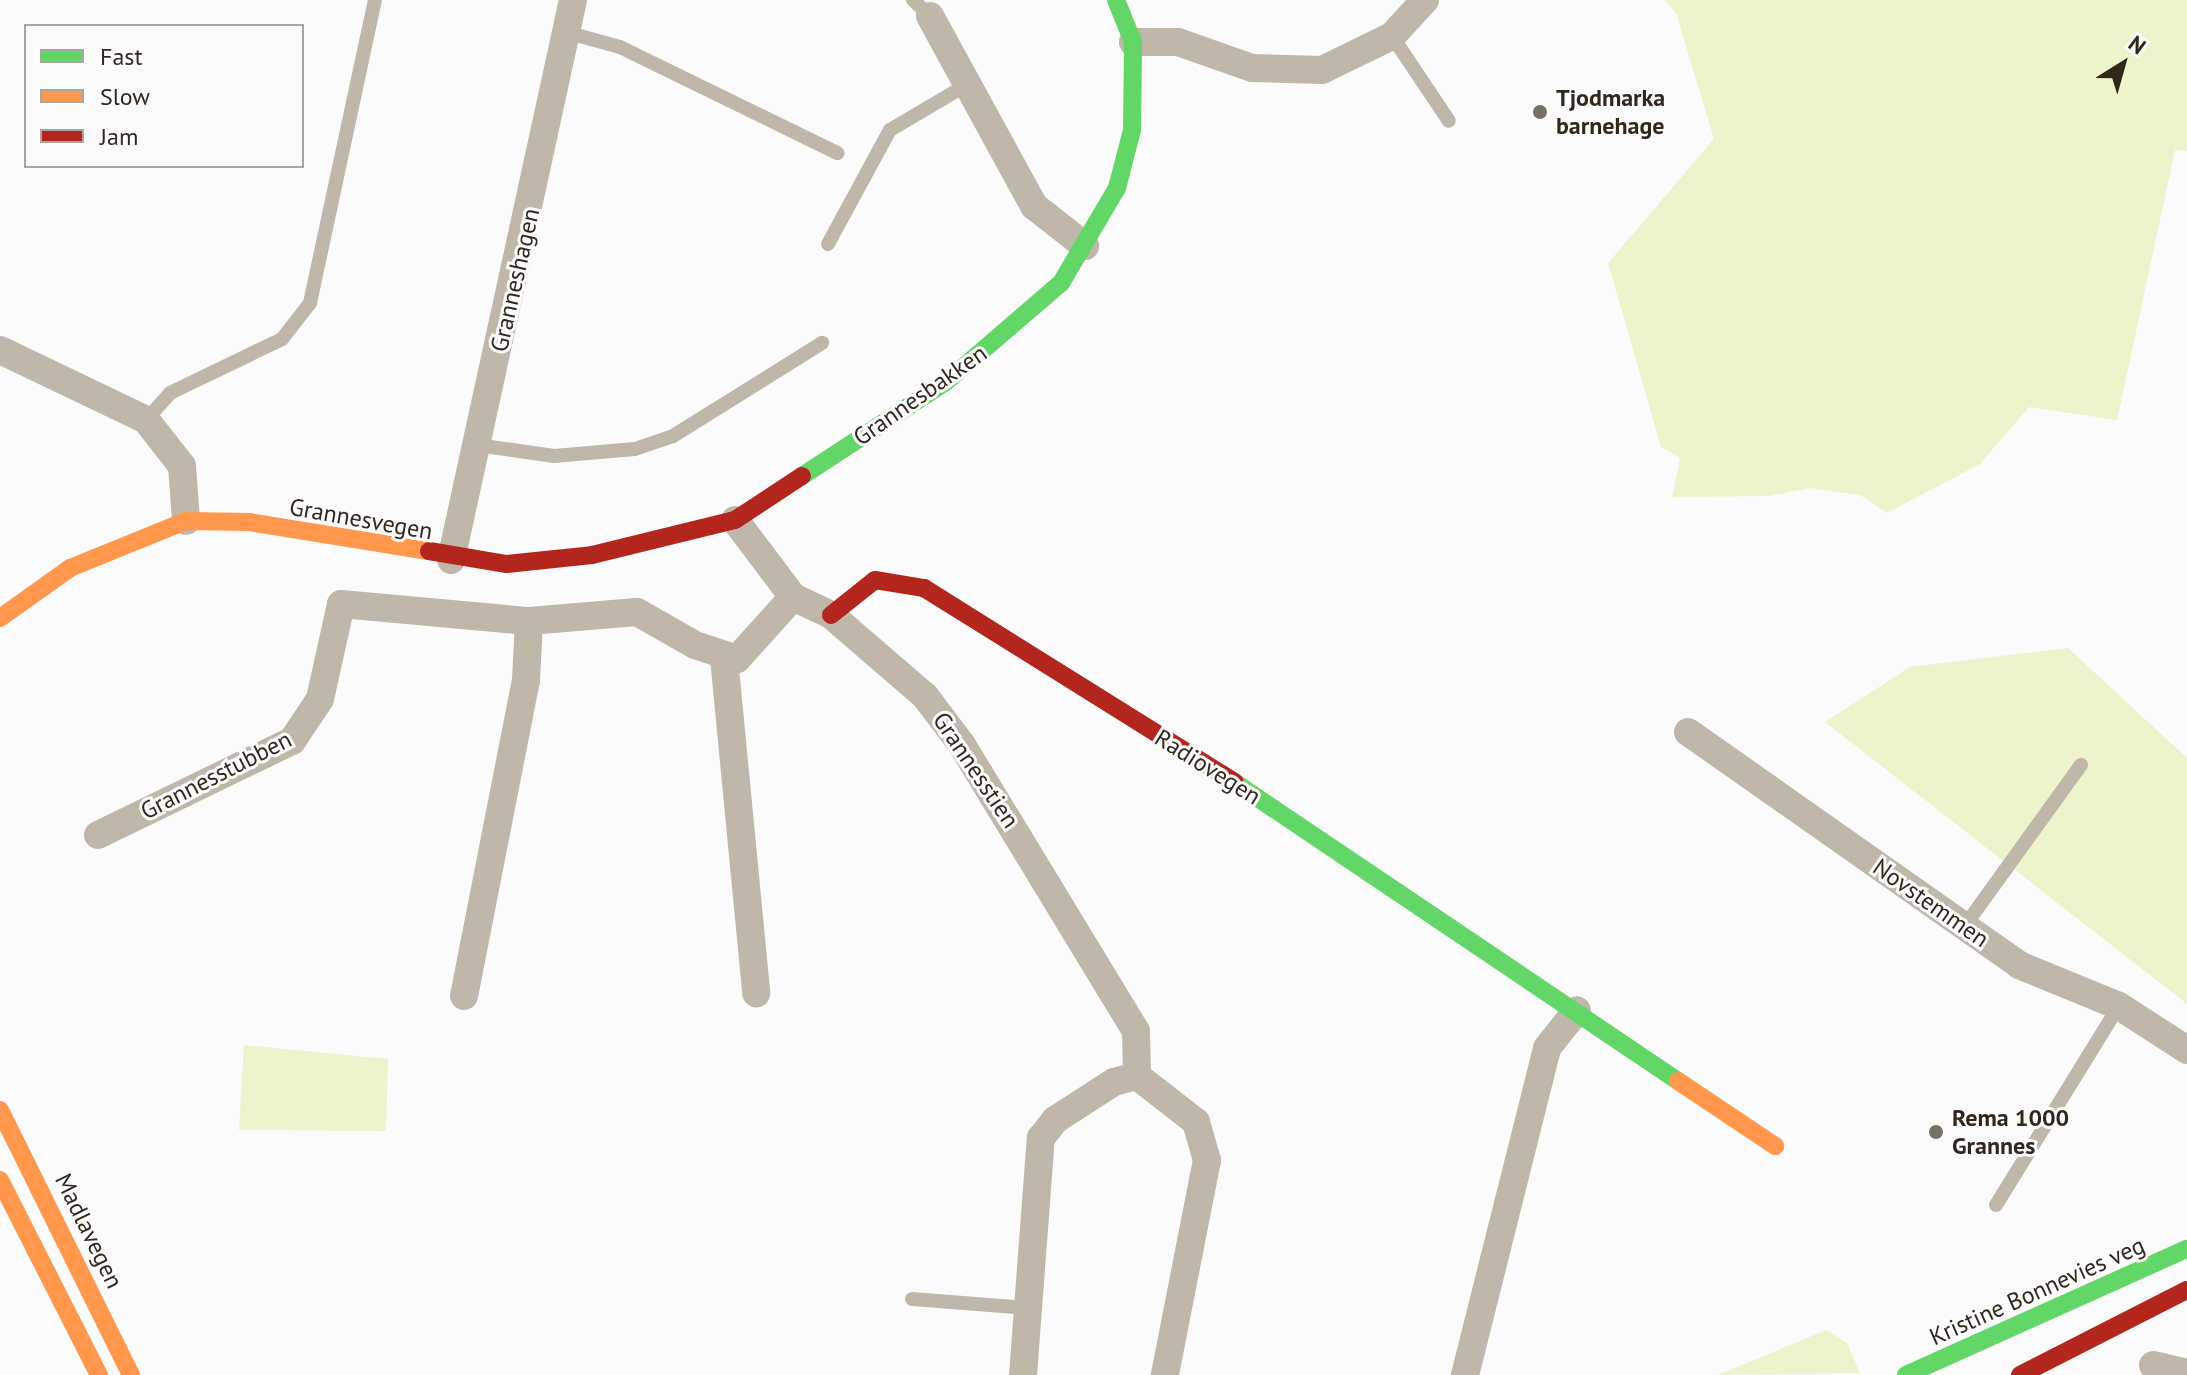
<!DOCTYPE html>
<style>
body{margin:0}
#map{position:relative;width:2187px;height:1375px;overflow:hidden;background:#fbfbfb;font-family:"PT Sans",sans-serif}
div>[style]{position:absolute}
.green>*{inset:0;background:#edf3cb}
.lane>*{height:14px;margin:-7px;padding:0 7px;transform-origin:7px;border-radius:7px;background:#bfb7a9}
.street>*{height:28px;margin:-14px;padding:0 14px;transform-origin:14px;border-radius:14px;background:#bfb7a9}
.fast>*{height:18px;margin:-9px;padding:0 9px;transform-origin:9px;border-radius:9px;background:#63d668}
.slow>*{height:18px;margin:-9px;padding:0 9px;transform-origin:9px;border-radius:9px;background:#ff974d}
.jam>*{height:18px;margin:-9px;padding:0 9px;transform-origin:9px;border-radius:9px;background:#b3261e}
.dots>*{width:22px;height:22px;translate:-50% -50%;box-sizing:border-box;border:4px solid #fbfbfb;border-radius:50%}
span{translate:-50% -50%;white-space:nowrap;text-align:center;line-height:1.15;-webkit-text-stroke:6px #fbfbfb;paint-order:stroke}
.poi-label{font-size:24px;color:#31281c;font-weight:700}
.left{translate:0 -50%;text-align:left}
.street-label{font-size:24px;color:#31281c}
.legend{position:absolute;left:24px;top:24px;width:280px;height:144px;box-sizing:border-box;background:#fbfbfb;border:2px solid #aaa7a2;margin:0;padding:10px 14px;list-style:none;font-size:24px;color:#31281c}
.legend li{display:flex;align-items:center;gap:16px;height:40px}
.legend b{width:40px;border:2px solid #aaa7a2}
.north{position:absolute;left:2083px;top:24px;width:80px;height:80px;-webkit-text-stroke:6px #fbfbfb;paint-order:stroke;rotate:37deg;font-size:22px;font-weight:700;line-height:32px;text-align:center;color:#31281c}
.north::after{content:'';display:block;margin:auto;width:28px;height:36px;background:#31281c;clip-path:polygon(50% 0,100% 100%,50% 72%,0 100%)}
</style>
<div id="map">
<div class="green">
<i style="clip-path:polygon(1664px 0,2187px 0,2187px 151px,2175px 150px,2117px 420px,2029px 407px,1980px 464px,1887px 513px,1860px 495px,1810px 488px,1769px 496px,1672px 497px,1680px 458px,1661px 447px,1608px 263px,1714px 139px,1676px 13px)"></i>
<i style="clip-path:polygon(2068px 648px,2187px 758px,2187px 1004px,1825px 722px,1910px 667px)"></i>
<i style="clip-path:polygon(244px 1045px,388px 1059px,386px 1131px,239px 1130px)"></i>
<i style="clip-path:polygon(1826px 1330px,1847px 1343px,1860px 1373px,1718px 1375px)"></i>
</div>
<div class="lane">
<i style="left:913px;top:0;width:23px;rotate:43deg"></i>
<i style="left:569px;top:33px;width:53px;rotate:15.4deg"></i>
<i style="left:620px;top:47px;width:242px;rotate:26deg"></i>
<i style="left:1392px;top:36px;width:102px;rotate:56.2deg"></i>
<i style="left:828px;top:244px;width:130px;rotate:-61.5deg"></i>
<i style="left:890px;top:130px;width:91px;rotate:-30.5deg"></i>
<i style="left:146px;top:420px;width:36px;rotate:-48deg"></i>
<i style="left:170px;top:393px;width:124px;rotate:-25.7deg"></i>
<i style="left:282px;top:339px;width:46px;rotate:-52.1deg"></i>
<i style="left:310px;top:303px;width:310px;rotate:-77.9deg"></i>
<i style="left:477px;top:445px;width:78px;rotate:8.1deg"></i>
<i style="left:554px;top:456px;width:81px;rotate:-4.9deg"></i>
<i style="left:635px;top:449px;width:40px;rotate:-18.9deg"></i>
<i style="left:673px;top:436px;width:176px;rotate:-32deg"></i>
<i style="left:1964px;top:927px;width:200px;rotate:-54.2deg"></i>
<i style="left:1996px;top:1205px;width:234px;rotate:-58.3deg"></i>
<i style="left:912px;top:1299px;width:118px;rotate:4.4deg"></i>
</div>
<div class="street">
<i style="left:930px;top:16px;width:217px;rotate:61.3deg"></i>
<i style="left:1034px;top:206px;width:65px;rotate:38.1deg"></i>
<i style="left:1133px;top:42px;width:45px"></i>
<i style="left:1178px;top:42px;width:78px;rotate:19.4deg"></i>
<i style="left:1252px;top:68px;width:70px;rotate:1.6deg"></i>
<i style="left:1322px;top:70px;width:78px;rotate:-25.9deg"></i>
<i style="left:1392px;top:36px;width:49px;rotate:-47.5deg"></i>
<i style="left:0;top:350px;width:162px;rotate:25.6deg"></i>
<i style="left:146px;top:420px;width:58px;rotate:52deg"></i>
<i style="left:182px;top:466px;width:55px;rotate:85.8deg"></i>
<i style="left:735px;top:520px;width:96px;rotate:53deg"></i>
<i style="left:793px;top:597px;width:42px;rotate:25.3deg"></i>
<i style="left:831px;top:615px;width:124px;rotate:40.8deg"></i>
<i style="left:925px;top:696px;width:61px;rotate:52.9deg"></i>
<i style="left:962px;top:745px;width:335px;rotate:58.7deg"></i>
<i style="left:1136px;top:1031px;width:45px;rotate:88.7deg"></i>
<i style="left:451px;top:560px;width:573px;rotate:-77.71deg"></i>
<i style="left:724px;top:658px;width:337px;rotate:84.5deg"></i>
<i style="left:1688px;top:732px;width:405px;rotate:35.1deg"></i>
<i style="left:2019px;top:965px;width:108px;rotate:22.3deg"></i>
<i style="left:2119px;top:1006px;width:81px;rotate:32.9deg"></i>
<i style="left:98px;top:835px;width:216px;rotate:-25.9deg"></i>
<i style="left:292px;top:741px;width:50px;rotate:-56.3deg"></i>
<i style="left:320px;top:699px;width:97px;rotate:-77.5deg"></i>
<i style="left:341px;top:604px;width:189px;rotate:5.2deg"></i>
<i style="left:529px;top:621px;width:108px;rotate:-4.8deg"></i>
<i style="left:637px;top:612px;width:67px;rotate:29.6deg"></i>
<i style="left:695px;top:645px;width:44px;rotate:18.4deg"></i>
<i style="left:737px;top:659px;width:84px;rotate:-47.9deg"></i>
<i style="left:464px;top:996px;width:322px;rotate:-78.9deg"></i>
<i style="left:526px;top:680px;width:59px;rotate:-87.1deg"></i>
<i style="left:2153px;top:1365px;width:35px;rotate:13deg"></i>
<i style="left:1023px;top:1375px;width:238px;rotate:-85.7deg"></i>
<i style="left:1041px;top:1138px;width:23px;rotate:-52deg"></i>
<i style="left:1055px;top:1120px;width:70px;rotate:-32.8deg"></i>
<i style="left:1114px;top:1082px;width:24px;rotate:-15deg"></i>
<i style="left:1137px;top:1076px;width:75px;rotate:37.9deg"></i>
<i style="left:1196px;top:1122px;width:40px;rotate:74deg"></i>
<i style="left:1207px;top:1160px;width:219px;rotate:101.1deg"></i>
<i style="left:1465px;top:1375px;width:337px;rotate:-75.9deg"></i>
<i style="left:1547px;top:1048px;width:48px;rotate:-51.7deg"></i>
</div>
<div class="fast">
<i style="left:802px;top:476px;width:173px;rotate:-33.2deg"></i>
<i style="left:947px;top:381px;width:150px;rotate:-40.7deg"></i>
<i style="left:1061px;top:283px;width:110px;rotate:-59.5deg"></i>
<i style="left:1117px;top:188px;width:60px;rotate:-75.5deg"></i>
<i style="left:1132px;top:130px;width:88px;rotate:-89.3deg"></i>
<i style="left:1133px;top:42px;width:45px;rotate:-112deg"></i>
<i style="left:1234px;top:782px;width:535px;rotate:33.96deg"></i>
<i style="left:1906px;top:1375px;width:308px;rotate:-24.2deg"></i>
</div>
<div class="slow">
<i style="left:0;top:618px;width:86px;rotate:-35.5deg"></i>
<i style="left:70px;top:568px;width:125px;rotate:-22.1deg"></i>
<i style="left:186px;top:521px;width:63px;rotate:0.9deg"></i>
<i style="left:249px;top:522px;width:182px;rotate:9.2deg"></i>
<i style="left:1678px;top:1081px;width:117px;rotate:33.8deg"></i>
<i style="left:0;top:1110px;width:296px;rotate:63.7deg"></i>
<i style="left:0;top:1180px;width:219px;rotate:63.1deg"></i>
</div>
<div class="jam">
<i style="left:429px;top:551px;width:79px;rotate:9.5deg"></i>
<i style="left:507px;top:564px;width:85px;rotate:-6deg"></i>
<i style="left:592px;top:555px;width:147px;rotate:-13.8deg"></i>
<i style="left:735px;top:520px;width:80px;rotate:-33.3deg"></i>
<i style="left:831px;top:615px;width:56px;rotate:-38.5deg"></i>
<i style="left:875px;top:580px;width:50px;rotate:9.3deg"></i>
<i style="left:924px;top:588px;width:366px;rotate:32deg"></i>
<i style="left:2020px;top:1375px;width:187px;rotate:-27deg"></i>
</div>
<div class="dots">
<i style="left:1540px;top:112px;background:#78726a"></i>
<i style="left:1936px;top:1132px;background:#78726a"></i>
</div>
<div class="poi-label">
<span class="left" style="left:1556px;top:112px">Tjodmarka<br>barnehage</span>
<span class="left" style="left:1952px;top:1132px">Rema 1000<br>Grannes</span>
</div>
<div class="street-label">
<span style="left:515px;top:280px;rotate:-77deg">Granneshagen</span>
<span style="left:920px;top:395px;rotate:-35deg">Grannesbakken</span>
<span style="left:361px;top:519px;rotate:10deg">Grannesvegen</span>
<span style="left:1208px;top:767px;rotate:32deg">Radiovegen</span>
<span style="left:976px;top:770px;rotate:56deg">Grannesstien</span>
<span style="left:216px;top:775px;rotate:-27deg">Grannesstubben</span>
<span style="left:1931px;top:903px;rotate:35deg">Novstemmen</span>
<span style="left:89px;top:1231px;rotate:64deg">Madlavegen</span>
<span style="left:2037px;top:1291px;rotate:-24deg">Kristine Bonnevies veg</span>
</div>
<ul class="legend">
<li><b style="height:10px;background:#63d668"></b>Fast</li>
<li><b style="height:10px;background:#ff974d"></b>Slow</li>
<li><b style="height:10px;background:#b3261e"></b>Jam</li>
</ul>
<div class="north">N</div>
</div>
